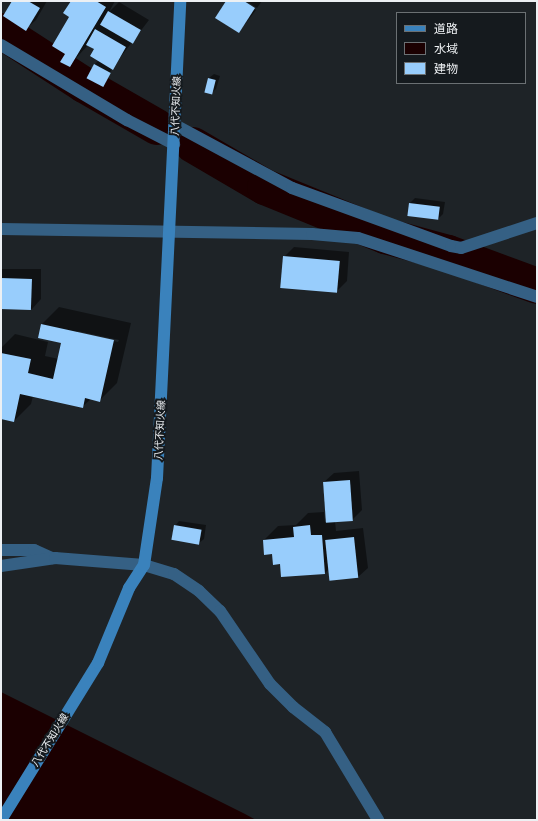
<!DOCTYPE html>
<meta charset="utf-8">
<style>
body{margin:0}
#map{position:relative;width:538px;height:821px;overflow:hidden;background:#1e2327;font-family:Poppins,"Noto Sans JP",sans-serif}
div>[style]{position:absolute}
.water>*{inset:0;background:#1b0001}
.shadow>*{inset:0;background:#0007}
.river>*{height:36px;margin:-18px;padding:0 18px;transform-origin:18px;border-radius:18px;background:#1b0001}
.building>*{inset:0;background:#98cdfc;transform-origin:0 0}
.street>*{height:12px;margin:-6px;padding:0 6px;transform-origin:6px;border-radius:6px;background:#356084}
.secondary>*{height:12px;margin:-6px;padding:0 6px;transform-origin:6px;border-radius:6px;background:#3a82bc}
span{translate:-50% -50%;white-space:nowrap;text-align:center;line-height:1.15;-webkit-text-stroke:4px #151a1e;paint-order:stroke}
.street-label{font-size:10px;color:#edf0f3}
.frame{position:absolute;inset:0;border:2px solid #edf0f3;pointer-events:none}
.legend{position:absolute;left:396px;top:12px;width:130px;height:72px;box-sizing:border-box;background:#151a1e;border:1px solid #6b7073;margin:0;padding:5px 7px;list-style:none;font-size:12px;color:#edf0f3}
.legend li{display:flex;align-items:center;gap:8px;height:20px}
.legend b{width:20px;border:1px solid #6b7073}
</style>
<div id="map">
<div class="water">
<i style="clip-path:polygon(1px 692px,245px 814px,256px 820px,1px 820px)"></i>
</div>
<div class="shadow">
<i style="clip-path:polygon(14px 1px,47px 1px,36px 20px,26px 29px)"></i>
<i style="clip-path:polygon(72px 1px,115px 1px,109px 12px,119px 2px,149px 20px,113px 67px,103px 86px,95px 64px,99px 60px,95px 49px,88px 45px,69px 66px,66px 53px)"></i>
<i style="clip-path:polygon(227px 1px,242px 1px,256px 10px,239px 32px)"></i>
<i style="clip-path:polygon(246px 1px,262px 1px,257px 8px)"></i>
<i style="clip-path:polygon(214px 74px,220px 76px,216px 89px,211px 93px,209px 78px)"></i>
<i style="clip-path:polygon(415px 198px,445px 202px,443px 214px,438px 219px,408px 215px,410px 203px)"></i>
<i style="clip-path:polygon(294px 247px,349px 252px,347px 281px,337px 291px,284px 257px)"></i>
<i style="clip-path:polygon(1px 269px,41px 269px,41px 299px,32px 309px,1px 308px)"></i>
<i style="clip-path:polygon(evenodd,59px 307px,131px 323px,117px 383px,99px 401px,91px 399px,82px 407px,33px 396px,31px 404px,14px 421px,1px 418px,1px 348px,15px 334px,48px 342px,45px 356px,59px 359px,62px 343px,42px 324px,59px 307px,77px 331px,119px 340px,118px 342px,77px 333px,77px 331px)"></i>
<i style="clip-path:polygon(359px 471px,362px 510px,352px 520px,335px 521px,336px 531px,363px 528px,368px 568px,358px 577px,330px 568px,325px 573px,281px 563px,264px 540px,278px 526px,296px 525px,308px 513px,324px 512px,325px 522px,327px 522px,324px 482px,334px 473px)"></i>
<i style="clip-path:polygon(179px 521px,206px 525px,204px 539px,199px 543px,175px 526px)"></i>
</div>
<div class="river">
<i style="left:1px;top:31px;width:99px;rotate:33deg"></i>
<i style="left:84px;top:85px;width:84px;rotate:29.9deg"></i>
<i style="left:193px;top:145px;width:83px;rotate:30.3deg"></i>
<i style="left:265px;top:187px;width:130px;rotate:22.2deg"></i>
<i style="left:385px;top:236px;width:65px;rotate:15.1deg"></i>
<i style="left:448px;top:253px;width:95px;rotate:20.3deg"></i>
</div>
<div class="building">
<i style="clip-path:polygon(12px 1px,28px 1px,40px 8px,26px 31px,3px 16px)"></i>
<i style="clip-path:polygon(71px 1px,96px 1px,106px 7px,70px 67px,60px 62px,65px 54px,52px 46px,69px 17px,63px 13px)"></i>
<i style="clip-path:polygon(226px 1px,244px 1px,255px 8px,239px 33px,215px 18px)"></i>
<i style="left:108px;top:11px;width:38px;height:16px;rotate:30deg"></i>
<i style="clip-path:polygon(95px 29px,126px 47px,113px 70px,90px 56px,94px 49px,86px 45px)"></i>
<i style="left:94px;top:64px;width:19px;height:16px;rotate:28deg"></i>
<i style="left:208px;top:78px;width:8px;height:15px;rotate:14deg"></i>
<i style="left:409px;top:203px;width:31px;height:13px;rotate:7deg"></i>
<i style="left:283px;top:256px;width:57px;height:32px;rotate:5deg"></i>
<i style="left:1px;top:278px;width:31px;height:31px;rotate:2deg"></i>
<i style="clip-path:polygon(41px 324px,114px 340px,100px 402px,85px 398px,83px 408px,20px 394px,14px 422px,1px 419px,1px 353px,31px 359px,28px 373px,53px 379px,61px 343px,38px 338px)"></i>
<i style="left:350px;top:480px;width:41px;height:27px;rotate:86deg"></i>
<i style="left:174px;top:525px;width:28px;height:15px;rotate:10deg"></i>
<i style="clip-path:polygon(310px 525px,311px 535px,322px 535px,325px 574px,281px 577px,280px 564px,273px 565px,272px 554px,264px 555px,263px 540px,294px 537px,293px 527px)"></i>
<i style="left:354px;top:537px;width:41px;height:29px;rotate:84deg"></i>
</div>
<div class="street">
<i style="left:1px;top:45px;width:147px;rotate:30.8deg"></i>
<i style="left:127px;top:120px;width:53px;rotate:27.1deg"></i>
<i style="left:175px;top:125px;width:133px;rotate:28.3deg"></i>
<i style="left:292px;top:188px;width:169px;rotate:20deg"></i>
<i style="left:451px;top:246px;width:10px;rotate:11deg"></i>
<i style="left:461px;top:248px;width:80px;rotate:-18.2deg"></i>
<i style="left:1px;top:229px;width:311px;rotate:0.9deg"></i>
<i style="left:312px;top:234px;width:46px;rotate:5deg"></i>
<i style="left:358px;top:238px;width:188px;rotate:18.2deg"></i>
<i style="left:1px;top:550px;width:33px"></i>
<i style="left:34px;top:550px;width:20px;rotate:24deg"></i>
<i style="left:1px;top:566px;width:55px;rotate:-8.4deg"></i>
<i style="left:55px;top:558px;width:89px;rotate:4.5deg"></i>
<i style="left:144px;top:565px;width:31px;rotate:17deg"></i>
<i style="left:174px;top:574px;width:30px;rotate:34deg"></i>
<i style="left:199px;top:591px;width:29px;rotate:44deg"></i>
<i style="left:220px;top:611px;width:88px;rotate:55.6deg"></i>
<i style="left:270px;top:684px;width:33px;rotate:45deg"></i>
<i style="left:293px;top:707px;width:41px;rotate:38deg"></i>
<i style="left:325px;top:732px;width:103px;rotate:58.9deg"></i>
</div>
<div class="secondary">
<i style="left:1px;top:820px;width:185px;rotate:-58.3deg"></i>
<i style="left:98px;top:663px;width:81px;rotate:-67.5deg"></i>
<i style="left:129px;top:588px;width:27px;rotate:-57deg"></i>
<i style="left:144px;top:565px;width:88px;rotate:-81.5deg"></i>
<i style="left:157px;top:478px;width:478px;rotate:-87.2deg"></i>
</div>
<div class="street-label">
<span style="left:176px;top:106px;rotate:-88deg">八代不知火線</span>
<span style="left:160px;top:430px;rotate:-87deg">八代不知火線</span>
<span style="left:50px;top:740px;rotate:-58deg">八代不知火線</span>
</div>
<div class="frame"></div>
<ul class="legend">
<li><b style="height:5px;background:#3a82bc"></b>道路</li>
<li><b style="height:11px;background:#1b0001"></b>水域</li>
<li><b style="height:11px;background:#98cdfc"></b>建物</li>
</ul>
</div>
